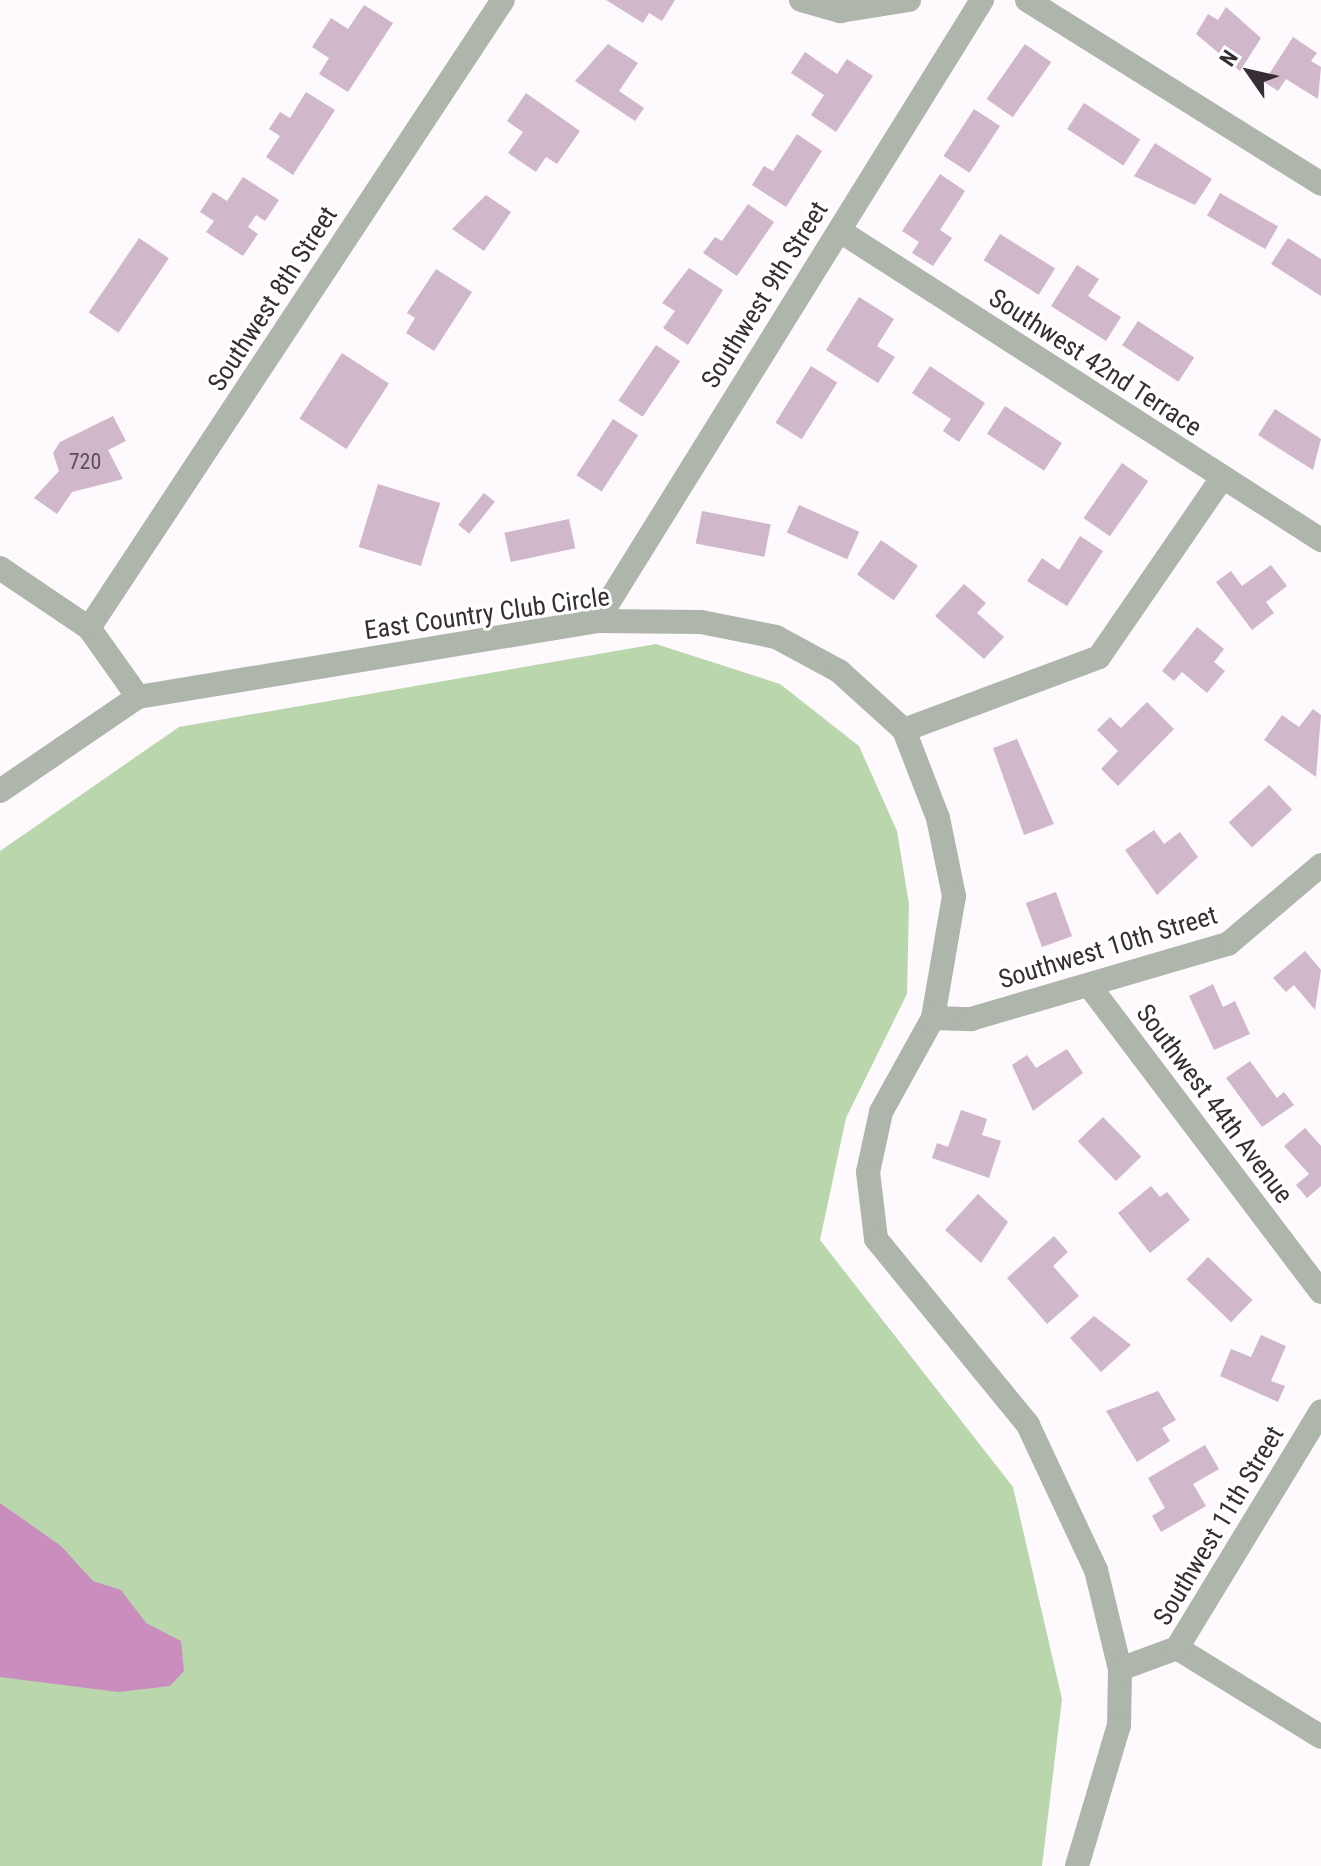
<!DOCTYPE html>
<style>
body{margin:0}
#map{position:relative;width:1321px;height:1866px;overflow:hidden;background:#fef9fd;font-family:"Roboto Condensed",sans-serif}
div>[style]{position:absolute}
.green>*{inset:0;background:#bad6ac}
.water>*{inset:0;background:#c98ebd}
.building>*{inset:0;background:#d0b7ca;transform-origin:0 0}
.minor>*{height:24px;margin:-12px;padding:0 12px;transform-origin:12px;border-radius:12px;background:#aeb5aa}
span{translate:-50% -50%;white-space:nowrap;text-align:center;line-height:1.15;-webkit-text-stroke:6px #fff;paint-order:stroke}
.number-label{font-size:22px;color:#5d505a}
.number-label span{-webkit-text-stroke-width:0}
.street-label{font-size:26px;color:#372d35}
.north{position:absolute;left:1209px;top:32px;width:80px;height:80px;-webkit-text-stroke:6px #fff;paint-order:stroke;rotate:304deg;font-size:22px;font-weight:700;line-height:32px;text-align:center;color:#372d35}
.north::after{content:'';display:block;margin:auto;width:28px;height:36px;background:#372d35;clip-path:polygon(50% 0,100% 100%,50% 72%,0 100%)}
</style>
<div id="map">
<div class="green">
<i style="clip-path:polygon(656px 644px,780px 684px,859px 746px,897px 831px,909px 904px,907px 994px,846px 1118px,820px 1240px,1013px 1487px,1062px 1699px,1042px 1866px,0 1866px,0 851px,179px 727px)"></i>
</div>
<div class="water">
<i style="clip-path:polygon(0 1503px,61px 1546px,93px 1581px,121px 1590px,146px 1623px,181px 1641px,184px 1671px,170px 1686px,118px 1692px,0 1677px)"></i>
</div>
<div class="building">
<i style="clip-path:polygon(606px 0,675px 0,662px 21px,649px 13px,643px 23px)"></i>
<i style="clip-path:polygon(364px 5px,393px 23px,348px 92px,319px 74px,329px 58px,312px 47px,331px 18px,348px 29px)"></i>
<i style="clip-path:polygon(1226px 7px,1261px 38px,1240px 71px,1196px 34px,1208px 14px,1218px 20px)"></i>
<i style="clip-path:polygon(1293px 37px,1317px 53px,1311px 61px,1321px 67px,1318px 99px,1286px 79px,1278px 91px,1264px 82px)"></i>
<i style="clip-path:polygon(608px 44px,638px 63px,619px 91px,644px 108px,635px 121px,575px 81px)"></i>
<i style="left:1025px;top:44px;width:32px;height:67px;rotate:35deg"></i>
<i style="clip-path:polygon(805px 52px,837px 74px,847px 59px,873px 76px,836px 132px,811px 115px,824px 95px,791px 73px)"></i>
<i style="clip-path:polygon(306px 92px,335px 110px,293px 175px,266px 157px,280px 136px,269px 129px,280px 112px,290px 118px)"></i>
<i style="clip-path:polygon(526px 93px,580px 131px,557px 164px,546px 157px,536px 172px,508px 153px,523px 132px,507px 121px)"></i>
<i style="left:1084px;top:103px;width:67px;height:31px;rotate:33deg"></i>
<i style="left:974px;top:109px;width:31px;height:56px;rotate:33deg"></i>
<i style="clip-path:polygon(797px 134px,822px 151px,786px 207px,752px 185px,764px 166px,773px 171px)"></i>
<i style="clip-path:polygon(1155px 143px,1212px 179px,1195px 205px,1134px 176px)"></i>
<i style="clip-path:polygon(940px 174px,965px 191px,940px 230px,952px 238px,933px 266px,912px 253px,919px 242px,902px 231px)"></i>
<i style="clip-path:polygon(243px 177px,279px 200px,265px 221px,256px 215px,248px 227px,258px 234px,243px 256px,206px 232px,214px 221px,200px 212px,213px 192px,227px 201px)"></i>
<i style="left:1220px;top:193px;width:67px;height:26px;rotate:30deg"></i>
<i style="clip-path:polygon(486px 195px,511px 212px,484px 251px,452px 229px)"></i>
<i style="clip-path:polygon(748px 204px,774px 222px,737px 276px,703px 253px,715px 237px,722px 241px)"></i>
<i style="left:1000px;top:234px;width:65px;height:31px;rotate:32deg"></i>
<i style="left:139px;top:238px;width:36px;height:90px;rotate:34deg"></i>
<i style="clip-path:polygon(1288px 238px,1321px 259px,1321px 296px,1271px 264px)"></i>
<i style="clip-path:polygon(1077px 265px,1099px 279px,1088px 296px,1121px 317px,1106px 341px,1051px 306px)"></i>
<i style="clip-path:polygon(689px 268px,723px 290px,688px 345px,663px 328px,675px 311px,662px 303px)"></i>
<i style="clip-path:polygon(436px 269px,472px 292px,434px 351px,406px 333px,415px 318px,407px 313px)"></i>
<i style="clip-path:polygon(859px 297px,894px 319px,877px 346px,895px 357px,878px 383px,826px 350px)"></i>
<i style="left:1138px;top:321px;width:67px;height:29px;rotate:33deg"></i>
<i style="left:656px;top:345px;width:29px;height:67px;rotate:34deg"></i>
<i style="left:342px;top:353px;width:56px;height:78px;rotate:33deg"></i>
<i style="left:811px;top:366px;width:31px;height:67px;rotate:32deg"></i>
<i style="clip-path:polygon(930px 366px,985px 403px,959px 442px,943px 431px,951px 419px,912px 393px)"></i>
<i style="left:1005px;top:406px;width:68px;height:33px;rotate:33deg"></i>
<i style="clip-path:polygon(1275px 409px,1321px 439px,1313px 470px,1258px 435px)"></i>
<i style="clip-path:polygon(113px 416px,126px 441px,108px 450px,123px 479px,72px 492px,57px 514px,34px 498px,59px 471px,53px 453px,60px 442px)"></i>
<i style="left:613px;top:419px;width:30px;height:67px;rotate:33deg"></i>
<i style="left:1122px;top:463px;width:32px;height:67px;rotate:35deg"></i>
<i style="left:378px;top:484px;width:65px;height:66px;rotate:17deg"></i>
<i style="left:484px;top:493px;width:14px;height:41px;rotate:39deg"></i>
<i style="left:799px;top:505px;width:66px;height:30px;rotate:24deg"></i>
<i style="left:702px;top:511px;width:70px;height:33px;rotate:11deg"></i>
<i style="left:569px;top:519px;width:30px;height:66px;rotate:78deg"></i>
<i style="clip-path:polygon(1080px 536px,1103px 551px,1067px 606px,1027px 581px,1042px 558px,1059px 570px)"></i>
<i style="left:881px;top:540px;width:45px;height:42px;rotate:35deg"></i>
<i style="clip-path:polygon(1271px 565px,1287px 586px,1266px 602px,1274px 613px,1252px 630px,1216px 582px,1231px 571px,1242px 586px)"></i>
<i style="clip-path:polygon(964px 584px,986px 603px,977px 613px,1004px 637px,984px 659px,935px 616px)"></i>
<i style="clip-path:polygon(1197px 627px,1224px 649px,1214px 662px,1225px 671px,1207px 693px,1182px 672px,1174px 681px,1162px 671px)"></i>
<i style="clip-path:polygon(1147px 702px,1174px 729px,1118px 786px,1101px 769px,1118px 751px,1097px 730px,1110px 717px,1121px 728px)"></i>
<i style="clip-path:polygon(1313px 709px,1321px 715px,1316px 777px,1264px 740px,1282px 715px,1299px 727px)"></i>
<i style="clip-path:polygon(1017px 739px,1054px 824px,1024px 835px,993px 748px)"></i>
<i style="left:1269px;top:785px;width:34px;height:55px;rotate:47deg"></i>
<i style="clip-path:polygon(1154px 830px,1164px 844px,1180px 832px,1198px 857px,1157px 895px,1125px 850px)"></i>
<i style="left:1056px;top:892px;width:47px;height:32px;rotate:70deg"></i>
<i style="clip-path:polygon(1305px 951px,1321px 970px,1315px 1010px,1294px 985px,1286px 992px,1273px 978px)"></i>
<i style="clip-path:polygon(1213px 984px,1223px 1007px,1235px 1001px,1250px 1034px,1214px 1050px,1189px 996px)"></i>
<i style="clip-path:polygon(1067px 1049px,1083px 1073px,1033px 1111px,1012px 1065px,1027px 1055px,1036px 1068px)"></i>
<i style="clip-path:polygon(1250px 1061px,1277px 1098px,1284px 1092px,1294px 1105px,1262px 1127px,1226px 1078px)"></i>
<i style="clip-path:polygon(961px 1110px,987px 1119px,982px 1135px,1001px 1141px,989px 1178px,932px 1158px,937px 1143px,948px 1147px)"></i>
<i style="left:1103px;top:1117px;width:55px;height:35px;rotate:46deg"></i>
<i style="clip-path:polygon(1305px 1128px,1321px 1146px,1321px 1186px,1307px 1198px,1296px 1185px,1309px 1174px,1284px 1146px)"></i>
<i style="clip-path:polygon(1151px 1186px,1160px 1197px,1167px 1192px,1190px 1220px,1150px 1253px,1118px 1213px)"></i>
<i style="clip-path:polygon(978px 1194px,1008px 1222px,981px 1263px,945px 1230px)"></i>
<i style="clip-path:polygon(1054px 1236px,1068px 1252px,1053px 1266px,1079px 1296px,1047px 1324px,1007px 1278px)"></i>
<i style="left:1208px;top:1257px;width:62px;height:31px;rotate:44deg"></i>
<i style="clip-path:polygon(1094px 1316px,1131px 1345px,1101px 1372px,1070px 1338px)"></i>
<i style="clip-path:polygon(1261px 1335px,1286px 1346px,1271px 1381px,1285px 1386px,1278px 1402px,1220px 1376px,1231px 1349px,1251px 1357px)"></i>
<i style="clip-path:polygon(1158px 1391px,1176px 1420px,1162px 1428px,1170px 1441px,1137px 1462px,1106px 1411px)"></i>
<i style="clip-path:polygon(1205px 1445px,1219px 1469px,1193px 1484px,1206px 1506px,1161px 1532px,1152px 1516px,1165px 1508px,1148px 1478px)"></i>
</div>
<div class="minor">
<i style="left:801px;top:0;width:41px;rotate:15.8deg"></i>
<i style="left:840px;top:11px;width:70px;rotate:-9.1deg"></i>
<i style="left:1027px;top:0;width:347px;rotate:32deg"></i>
<i style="left:840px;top:231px;width:572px;rotate:32.72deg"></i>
<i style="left:0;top:568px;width:107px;rotate:34deg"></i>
<i style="left:89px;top:628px;width:85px;rotate:54.6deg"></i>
<i style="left:597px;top:621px;width:731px;rotate:-58.2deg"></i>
<i style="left:89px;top:628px;width:752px;rotate:-56.61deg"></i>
<i style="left:904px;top:730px;width:208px;rotate:-20.5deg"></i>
<i style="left:1099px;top:657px;width:217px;rotate:-55.5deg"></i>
<i style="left:0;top:791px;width:167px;rotate:-34.3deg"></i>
<i style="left:138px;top:697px;width:465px;rotate:-9.4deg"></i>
<i style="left:597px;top:621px;width:104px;rotate:0.6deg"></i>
<i style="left:701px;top:622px;width:76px;rotate:11.3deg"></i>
<i style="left:776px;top:637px;width:72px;rotate:28.4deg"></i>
<i style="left:839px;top:671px;width:88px;rotate:42.2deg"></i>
<i style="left:904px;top:730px;width:94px;rotate:68.9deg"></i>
<i style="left:938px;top:818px;width:80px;rotate:78.4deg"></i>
<i style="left:954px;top:896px;width:124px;rotate:99.8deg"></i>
<i style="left:933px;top:1018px;width:107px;rotate:119deg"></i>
<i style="left:881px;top:1112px;width:61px;rotate:102.2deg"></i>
<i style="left:868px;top:1172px;width:67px;rotate:83.2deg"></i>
<i style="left:876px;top:1239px;width:240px;rotate:50.7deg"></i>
<i style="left:1028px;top:1425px;width:160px;rotate:64.9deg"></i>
<i style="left:1096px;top:1570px;width:102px;rotate:76.4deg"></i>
<i style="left:1120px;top:1669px;width:56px;rotate:91deg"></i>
<i style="left:1119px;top:1725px;width:147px;rotate:106.6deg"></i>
<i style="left:1091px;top:988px;width:381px;rotate:52.9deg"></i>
<i style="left:933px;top:1018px;width:38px;rotate:2deg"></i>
<i style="left:971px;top:1019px;width:268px;rotate:-16.3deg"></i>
<i style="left:1228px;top:944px;width:122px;rotate:-40.3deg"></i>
<i style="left:1177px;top:1648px;width:169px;rotate:31.7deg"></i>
<i style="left:1120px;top:1669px;width:61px;rotate:-20.2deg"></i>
<i style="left:1177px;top:1648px;width:277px;rotate:-58.7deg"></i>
</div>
<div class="number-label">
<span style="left:85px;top:462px">720</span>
</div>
<div class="street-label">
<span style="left:765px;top:295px;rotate:-58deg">Southwest 9th Street</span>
<span style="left:273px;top:299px;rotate:-57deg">Southwest 8th Street</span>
<span style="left:1095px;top:363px;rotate:33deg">Southwest 42nd Terrace</span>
<span style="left:487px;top:614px;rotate:-8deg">East Country Club Circle</span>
<span style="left:1108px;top:948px;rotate:-17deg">Southwest 10th Street</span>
<span style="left:1214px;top:1104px;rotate:53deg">Southwest 44th Avenue</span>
<span style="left:1219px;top:1526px;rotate:-59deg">Southwest 11th Street</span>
</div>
<div class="north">N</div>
</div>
